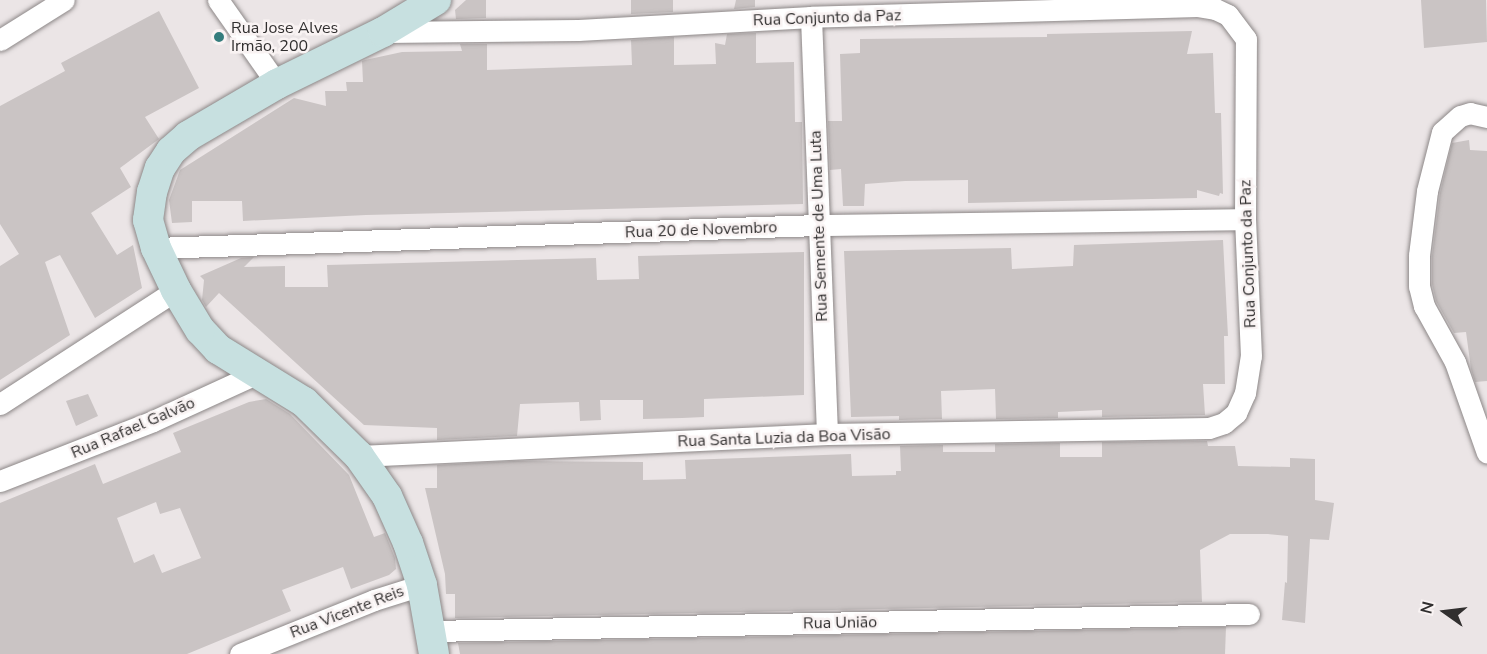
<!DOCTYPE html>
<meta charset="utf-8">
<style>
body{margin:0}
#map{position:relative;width:1487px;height:654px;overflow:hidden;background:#ebe5e6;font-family:"Nunito Sans",sans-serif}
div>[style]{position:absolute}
.building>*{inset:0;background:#cac4c4}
.roads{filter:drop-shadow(0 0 2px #8c8787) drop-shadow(0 0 2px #8c8787)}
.street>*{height:21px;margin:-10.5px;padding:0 10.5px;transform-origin:10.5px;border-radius:10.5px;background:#fff}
.secondary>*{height:30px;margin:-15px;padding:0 15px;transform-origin:15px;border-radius:15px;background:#c7e0e0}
.dots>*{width:16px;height:16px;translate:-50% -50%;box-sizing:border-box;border:3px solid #f9f3f3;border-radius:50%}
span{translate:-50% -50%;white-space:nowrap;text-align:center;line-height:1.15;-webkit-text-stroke:5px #f9f3f3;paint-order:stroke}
.street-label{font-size:16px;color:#312f2f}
.poi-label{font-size:16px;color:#312f2f}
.left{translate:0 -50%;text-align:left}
.north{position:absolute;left:1415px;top:582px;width:60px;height:60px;-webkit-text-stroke:4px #f9f3f3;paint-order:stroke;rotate:284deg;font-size:16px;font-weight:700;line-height:24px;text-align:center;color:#312f2f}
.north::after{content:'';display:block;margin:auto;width:21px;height:27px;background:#312f2f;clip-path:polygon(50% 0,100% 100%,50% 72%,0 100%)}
</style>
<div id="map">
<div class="building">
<i style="clip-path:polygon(466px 0,486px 0,486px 18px,456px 19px,455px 10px)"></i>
<i style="clip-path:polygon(631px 0,673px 0,673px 12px,631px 14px)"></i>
<i style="clip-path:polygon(736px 0,755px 0,755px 7px,734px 9px)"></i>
<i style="clip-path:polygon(1421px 0,1486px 0,1487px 42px,1424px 48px)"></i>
<i style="clip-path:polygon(159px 11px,199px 88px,145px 117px,159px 139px,120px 168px,131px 187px,91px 213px,117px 255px,133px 245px,142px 288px,95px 318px,60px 255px,45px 262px,70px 335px,0 380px,0 266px,19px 254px,0 224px,0 106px,65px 71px,61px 63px)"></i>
<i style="clip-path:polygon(1192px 31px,1187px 54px,1213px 53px,1215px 113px,1221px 113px,1223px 194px,1220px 193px,1219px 196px,1197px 190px,1197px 198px,968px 203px,968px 180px,905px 181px,865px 184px,864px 206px,843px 206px,841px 169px,830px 170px,828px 121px,842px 121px,840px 54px,860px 53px,860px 39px,1047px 37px,1047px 34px)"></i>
<i style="clip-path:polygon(756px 33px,756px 63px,794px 62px,795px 122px,802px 122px,803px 204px,366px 215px,243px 221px,242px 201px,192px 201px,192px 222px,172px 223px,169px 200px,180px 170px,294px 98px,326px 106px,325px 91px,347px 91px,346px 82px,363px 82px,362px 61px,365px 60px,402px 52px,462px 51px,460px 44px,487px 44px,487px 70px,632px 65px,631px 40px,674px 37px,674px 65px,716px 64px,715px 43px,725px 45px,727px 34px)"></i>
<i style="clip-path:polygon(1469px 140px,1470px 150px,1487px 151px,1487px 381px,1475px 382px,1471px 369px,1466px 332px,1454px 333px,1436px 301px,1432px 284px,1432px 256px,1440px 193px,1452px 143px)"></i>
<i style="clip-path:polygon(1223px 240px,1228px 336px,1224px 336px,1225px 384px,1203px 384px,1205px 415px,1102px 417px,1102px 410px,1058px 412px,1058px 418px,996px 419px,995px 389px,941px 391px,942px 419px,899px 420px,899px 416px,851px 417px,844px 251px,1011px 248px,1012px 269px,1073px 266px,1074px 245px)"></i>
<i style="clip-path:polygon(804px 252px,804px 395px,704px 399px,704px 417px,682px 418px,643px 419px,643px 400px,600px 400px,601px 420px,580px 421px,579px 402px,520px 404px,517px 436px,437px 440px,437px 428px,364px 425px,219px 293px,206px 307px,202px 300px,204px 280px,200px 276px,241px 258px,254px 257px,244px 267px,285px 266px,285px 287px,328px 287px,327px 265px,596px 258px,597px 280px,639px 279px,638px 256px)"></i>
<i style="clip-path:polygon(88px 394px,98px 416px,76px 426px,66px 401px)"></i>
<i style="clip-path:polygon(evenodd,266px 399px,290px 414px,349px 475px,374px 537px,385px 533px,395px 558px,396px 569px,389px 575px,351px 589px,343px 567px,282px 590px,291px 611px,187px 654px,0 654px,0 503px,95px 464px,103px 484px,181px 452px,173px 433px,249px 402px,266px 399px,156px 502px,160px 514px,180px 508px,201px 558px,162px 573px,154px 554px,134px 563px,117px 518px,156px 502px)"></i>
<i style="clip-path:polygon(1207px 441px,1208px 446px,1235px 446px,1238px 466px,1290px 467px,1290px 458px,1315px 459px,1315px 500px,1334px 503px,1329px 540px,1310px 539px,1305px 623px,1282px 620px,1285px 582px,1287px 583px,1288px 536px,1268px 534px,1230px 534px,1200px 550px,1202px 602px,455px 618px,455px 594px,446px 594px,445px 574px,425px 488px,437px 488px,437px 465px,515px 461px,643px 462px,643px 480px,686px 479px,685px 460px,851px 454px,852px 476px,896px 475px,896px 471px,901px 471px,900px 446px,943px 445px,943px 452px,995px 452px,995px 444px,1060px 443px,1060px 457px,1102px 457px,1102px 442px)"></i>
<i style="clip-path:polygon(1226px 627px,1225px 654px,460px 654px,458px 643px)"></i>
</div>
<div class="roads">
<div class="street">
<i style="left:218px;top:0;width:103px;rotate:54.9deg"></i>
<i style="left:811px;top:17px;width:417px;rotate:87.8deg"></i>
<i style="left:0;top:40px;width:75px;rotate:-32deg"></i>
<i style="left:1487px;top:117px;width:17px;rotate:-167deg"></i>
<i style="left:1470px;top:113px;width:10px;rotate:163deg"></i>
<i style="left:1460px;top:116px;width:24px;rotate:138deg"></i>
<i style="left:1442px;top:132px;width:61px;rotate:104.3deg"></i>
<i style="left:1427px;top:191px;width:64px;rotate:97.1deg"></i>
<i style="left:1419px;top:255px;width:31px;rotate:90deg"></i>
<i style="left:1419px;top:286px;width:21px;rotate:76deg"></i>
<i style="left:1424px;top:306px;width:64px;rotate:61deg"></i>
<i style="left:1455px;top:362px;width:96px;rotate:70.6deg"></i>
<i style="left:156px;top:248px;width:663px;rotate:-1.99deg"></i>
<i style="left:819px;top:225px;width:426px;rotate:-0.8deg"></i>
<i style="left:0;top:404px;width:210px;rotate:-32.9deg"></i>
<i style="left:359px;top:456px;width:469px;rotate:-2.7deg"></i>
<i style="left:827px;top:434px;width:382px;rotate:-0.9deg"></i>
<i style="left:1209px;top:428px;width:16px;rotate:-18deg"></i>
<i style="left:1224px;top:423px;width:16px;rotate:-40deg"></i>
<i style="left:1236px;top:413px;width:22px;rotate:-66deg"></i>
<i style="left:1245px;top:393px;width:37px;rotate:-81deg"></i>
<i style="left:1251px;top:356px;width:137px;rotate:-92.5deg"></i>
<i style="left:1245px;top:219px;width:180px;rotate:-89.7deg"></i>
<i style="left:1246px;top:39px;width:30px;rotate:-127deg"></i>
<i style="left:1228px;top:15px;width:14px;rotate:-155deg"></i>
<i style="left:1215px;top:9px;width:17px;rotate:-170deg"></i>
<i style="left:1198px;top:6px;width:387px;rotate:178.4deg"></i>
<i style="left:811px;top:17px;width:233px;rotate:176.8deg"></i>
<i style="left:578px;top:30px;width:194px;rotate:179.4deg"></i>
<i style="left:0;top:481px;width:164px;rotate:-21.4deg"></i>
<i style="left:153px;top:421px;width:115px;rotate:-24.6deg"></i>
<i style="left:432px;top:631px;width:817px;rotate:-1.19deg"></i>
<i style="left:240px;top:654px;width:144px;rotate:-21.9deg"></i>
<i style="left:374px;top:600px;width:50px;rotate:-17.4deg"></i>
</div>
<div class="secondary">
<i style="left:434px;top:654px;width:70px;rotate:-99.9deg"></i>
<i style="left:422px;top:585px;width:44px;rotate:-108.4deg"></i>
<i style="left:408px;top:543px;width:51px;rotate:-114.1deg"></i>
<i style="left:387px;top:496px;width:49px;rotate:-125deg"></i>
<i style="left:359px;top:456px;width:77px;rotate:-135.5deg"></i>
<i style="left:304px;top:402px;width:101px;rotate:-148.4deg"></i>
<i style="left:218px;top:349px;width:26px;rotate:-133deg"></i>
<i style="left:200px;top:330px;width:47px;rotate:-121deg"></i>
<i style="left:176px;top:290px;width:47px;rotate:-115.5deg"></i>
<i style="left:156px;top:248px;width:29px;rotate:-106deg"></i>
<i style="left:148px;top:220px;width:28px;rotate:-82deg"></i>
<i style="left:152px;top:192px;width:25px;rotate:-72deg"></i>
<i style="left:160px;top:168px;width:20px;rotate:-57deg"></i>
<i style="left:171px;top:151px;width:23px;rotate:-41deg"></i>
<i style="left:188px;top:136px;width:103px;rotate:-30.3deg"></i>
<i style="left:277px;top:84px;width:118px;rotate:-26.1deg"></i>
<i style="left:383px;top:32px;width:62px;rotate:-31.1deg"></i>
</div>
</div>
<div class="dots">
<i style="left:219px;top:37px;background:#347d7d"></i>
</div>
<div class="street-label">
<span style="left:827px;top:18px;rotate:-2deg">Rua Conjunto da Paz</span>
<span style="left:819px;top:226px;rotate:-92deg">Rua Semente de Uma Luta</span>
<span style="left:701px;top:230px;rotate:-2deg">Rua 20 de Novembro</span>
<span style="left:1248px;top:254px;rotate:-92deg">Rua Conjunto da Paz</span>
<span style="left:133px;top:428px;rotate:-23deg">Rua Rafael Galvão</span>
<span style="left:784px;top:438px;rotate:-2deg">Rua Santa Luzia da Boa Visão</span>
<span style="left:347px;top:612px;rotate:-21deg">Rua Vicente Reis</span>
<span style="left:840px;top:623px;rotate:-1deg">Rua União</span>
</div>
<div class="poi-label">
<span class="left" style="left:231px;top:37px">Rua Jose Alves<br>Irmão, 200</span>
</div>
<div class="north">N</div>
</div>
